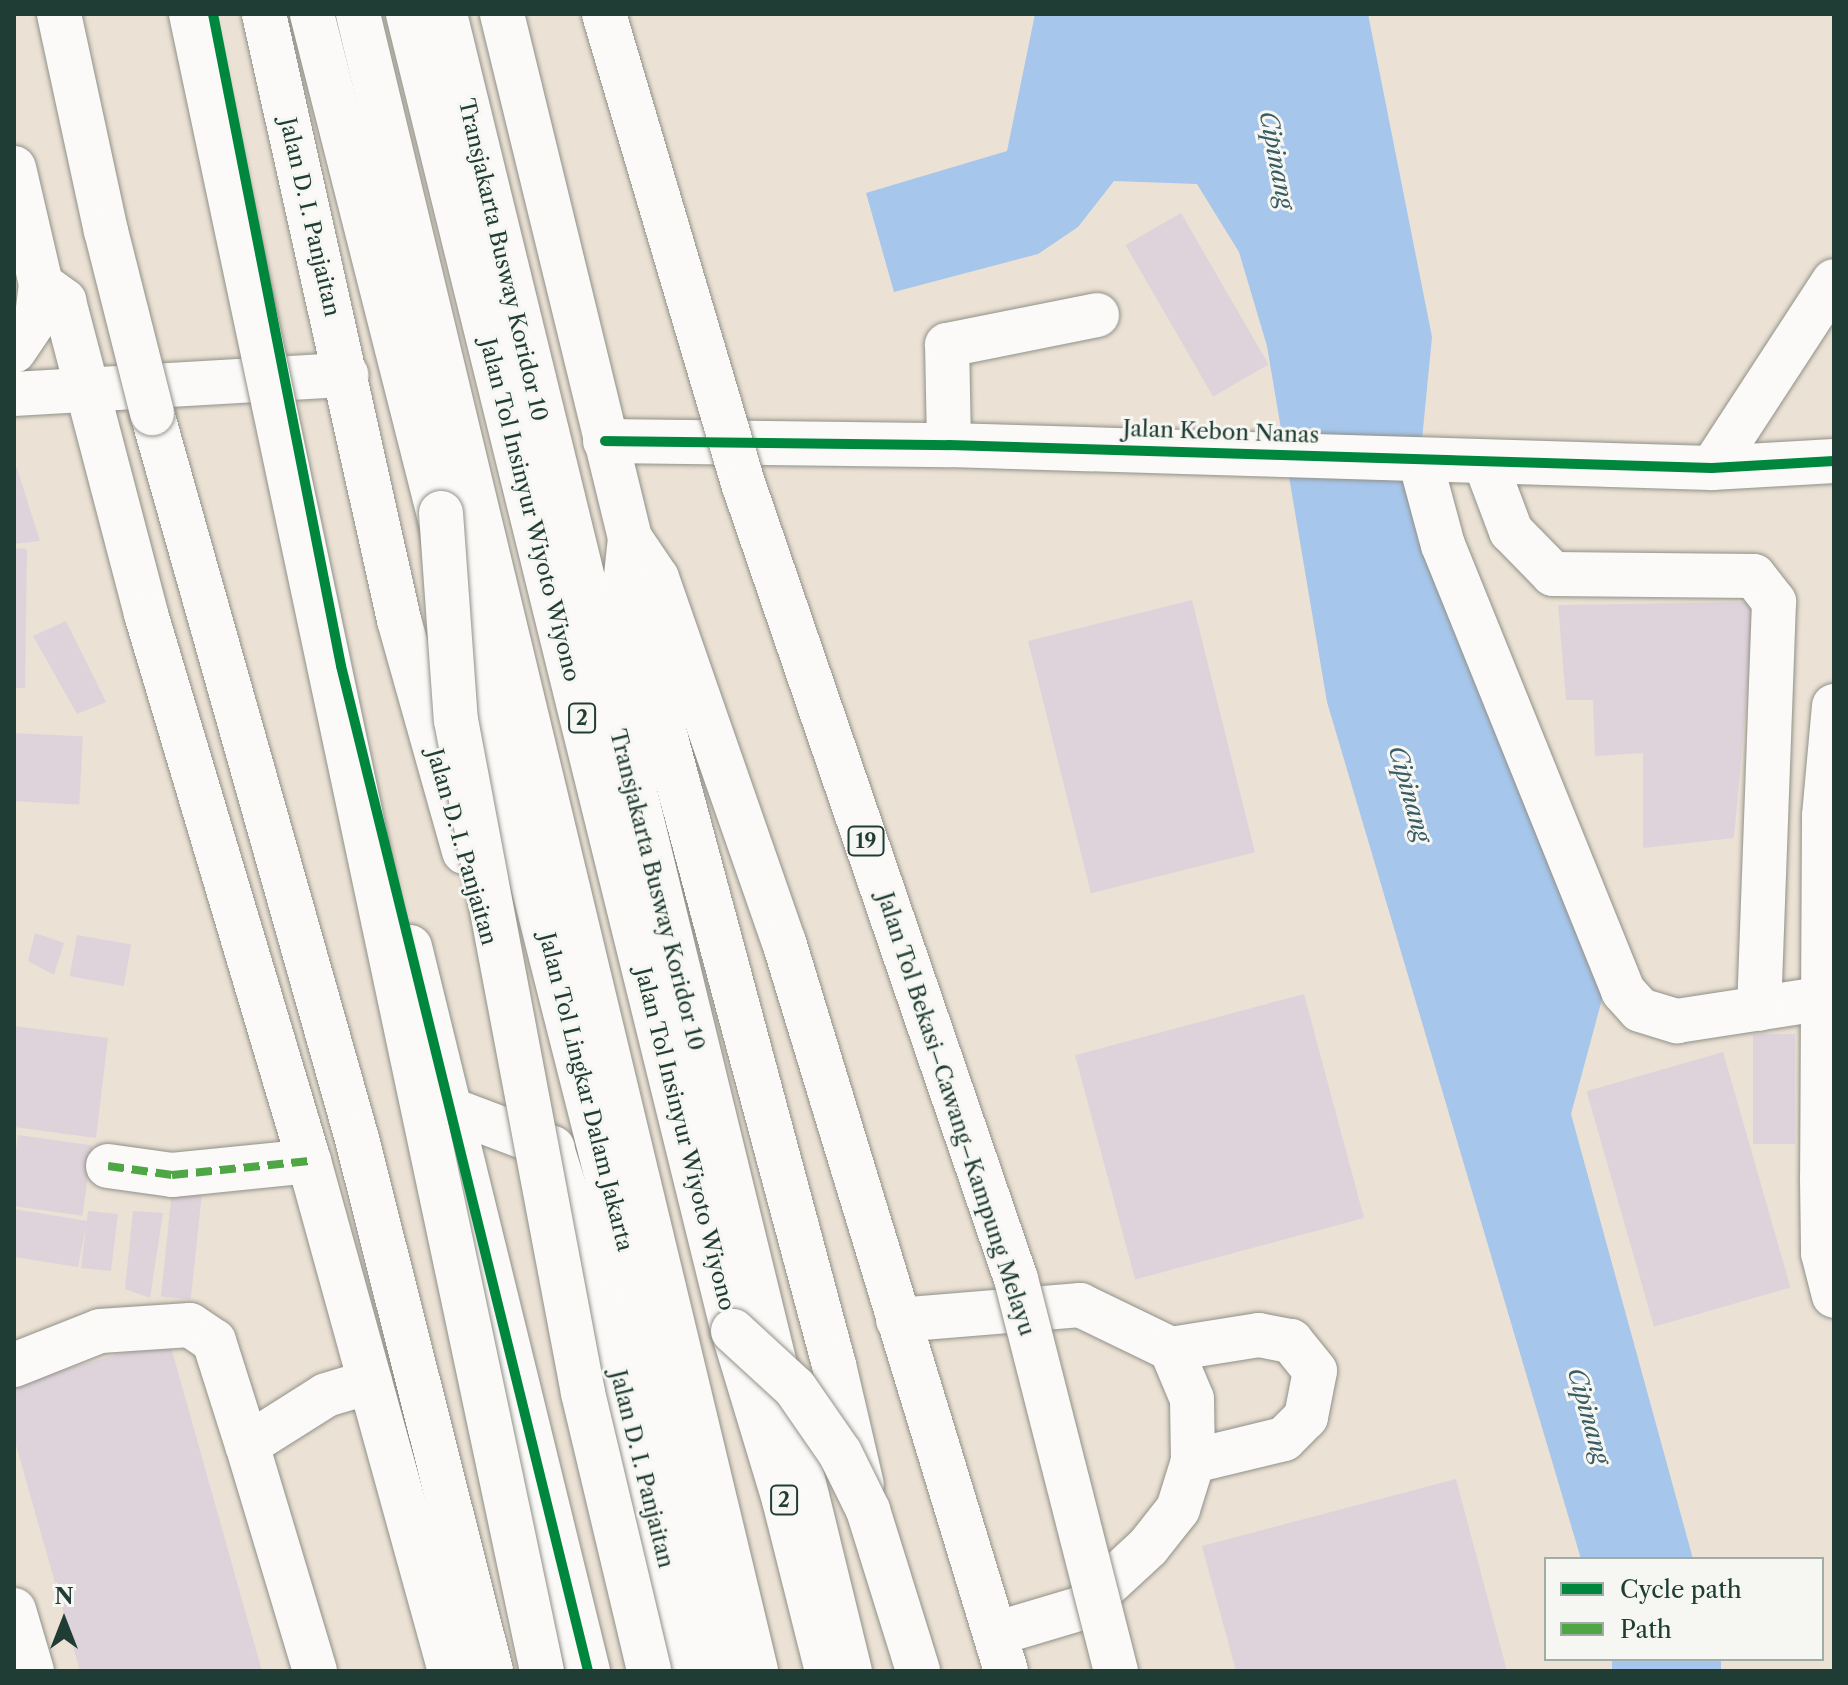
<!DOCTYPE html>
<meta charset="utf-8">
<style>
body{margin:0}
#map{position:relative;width:1848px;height:1685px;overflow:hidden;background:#ebe1d4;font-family:"Libre Caslon Text",serif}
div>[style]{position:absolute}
.water>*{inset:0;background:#a6c6eb;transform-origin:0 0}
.building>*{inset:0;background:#dfd3db;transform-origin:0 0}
.roads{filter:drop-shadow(0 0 2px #909189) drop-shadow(0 0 2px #909189)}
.minor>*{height:44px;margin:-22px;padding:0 22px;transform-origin:22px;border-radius:22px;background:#fcfaf9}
.highway>*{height:44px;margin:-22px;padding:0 22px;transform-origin:22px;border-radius:22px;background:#fcfaf9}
.bridges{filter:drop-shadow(0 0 2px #909189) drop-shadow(0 0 2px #909189)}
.highway-bridge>*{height:44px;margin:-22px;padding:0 22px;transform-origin:22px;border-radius:22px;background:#fcfaf9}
.quiet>*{height:8px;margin-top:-4px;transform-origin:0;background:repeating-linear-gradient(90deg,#4fa644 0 16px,transparent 0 24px)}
.cycleway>*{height:10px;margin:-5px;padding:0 5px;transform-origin:5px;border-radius:5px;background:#00873e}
span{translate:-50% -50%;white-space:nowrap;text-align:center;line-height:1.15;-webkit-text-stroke:6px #f6f6f2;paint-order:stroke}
.shield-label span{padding:2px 6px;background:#f6f6f2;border:2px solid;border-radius:6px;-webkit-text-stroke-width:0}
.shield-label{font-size:20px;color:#1f3d34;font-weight:700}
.street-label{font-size:22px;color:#1f3d34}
.water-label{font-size:24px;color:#395c64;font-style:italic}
.frame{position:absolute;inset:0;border:16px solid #1f3d34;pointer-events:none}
.legend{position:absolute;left:1544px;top:1557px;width:280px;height:104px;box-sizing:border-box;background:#f6f6f2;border:2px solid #a0aca6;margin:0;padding:10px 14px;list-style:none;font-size:24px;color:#1f3d34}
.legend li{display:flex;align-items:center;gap:16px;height:40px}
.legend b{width:40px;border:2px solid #a0aca6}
.north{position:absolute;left:24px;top:1581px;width:80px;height:80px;-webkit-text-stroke:6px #f6f6f2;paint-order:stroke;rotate:0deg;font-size:22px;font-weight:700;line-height:32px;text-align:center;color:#1f3d34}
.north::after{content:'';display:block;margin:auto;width:28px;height:36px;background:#1f3d34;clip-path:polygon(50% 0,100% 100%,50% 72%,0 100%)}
</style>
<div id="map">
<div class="water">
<i style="clip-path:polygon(1035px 14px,1368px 14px,1432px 337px,1420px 460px,1611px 966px,1571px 1114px,1693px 1559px,1581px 1559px,1327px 702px,1267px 346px,1239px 252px,1197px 184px,1114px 181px,1078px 227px,1038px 254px,894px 292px,866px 193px,1007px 151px)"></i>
<i style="left:1612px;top:1659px;width:109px;height:13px"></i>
</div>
<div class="building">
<i style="left:1181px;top:213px;width:175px;height:64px;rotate:60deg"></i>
<i style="clip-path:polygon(14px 468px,17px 468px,40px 541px,14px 544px)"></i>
<i style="clip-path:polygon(14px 548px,27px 549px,25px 688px,14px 688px)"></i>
<i style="left:1192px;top:600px;width:260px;height:169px;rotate:76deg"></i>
<i style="clip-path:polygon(1755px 602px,1734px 838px,1643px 848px,1643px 753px,1595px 756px,1593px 700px,1566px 700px,1558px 605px)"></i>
<i style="clip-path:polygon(66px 621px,106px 702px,77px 714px,33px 636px)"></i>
<i style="left:14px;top:733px;width:69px;height:68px;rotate:3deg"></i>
<i style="clip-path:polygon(35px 933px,64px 943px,54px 975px,28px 961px)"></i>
<i style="left:77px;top:935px;width:55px;height:42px;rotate:10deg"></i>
<i style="left:1304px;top:994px;width:232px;height:237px;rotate:75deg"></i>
<i style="clip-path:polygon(14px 1026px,108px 1038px,96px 1138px,14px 1127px)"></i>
<i style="left:1753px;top:1034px;width:42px;height:110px"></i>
<i style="left:1723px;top:1052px;width:245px;height:142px;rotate:74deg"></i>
<i style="left:18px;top:1135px;width:75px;height:71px;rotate:8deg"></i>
<i style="left:172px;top:1191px;width:30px;height:106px;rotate:6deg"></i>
<i style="clip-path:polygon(14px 1209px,87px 1221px,88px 1211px,118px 1214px,111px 1271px,81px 1268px,86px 1226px,78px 1267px,14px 1257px)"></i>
<i style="clip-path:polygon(133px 1211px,163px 1213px,150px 1298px,125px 1289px)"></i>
<i style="clip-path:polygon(169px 1340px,262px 1671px,80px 1671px,14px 1438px,14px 1384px)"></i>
<i style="clip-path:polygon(1456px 1479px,1507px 1671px,1236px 1671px,1202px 1546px)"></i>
</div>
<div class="roads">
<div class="minor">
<i style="left:358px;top:14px;width:1704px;rotate:76.49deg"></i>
<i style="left:445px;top:14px;width:1706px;rotate:76.27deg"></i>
<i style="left:14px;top:168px;width:119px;rotate:76.9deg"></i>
<i style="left:41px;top:284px;width:33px;rotate:97deg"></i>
<i style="left:37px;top:317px;width:41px;rotate:124.1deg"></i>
<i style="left:41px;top:284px;width:29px;rotate:36deg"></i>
<i style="left:64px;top:301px;width:324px;rotate:75.3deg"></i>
<i style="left:146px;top:614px;width:571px;rotate:73.41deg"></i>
<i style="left:309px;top:1161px;width:529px;rotate:74.55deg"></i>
<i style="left:14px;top:394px;width:333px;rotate:-3.3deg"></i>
<i style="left:605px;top:441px;width:344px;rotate:0.7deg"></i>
<i style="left:949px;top:445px;width:763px;rotate:1.73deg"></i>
<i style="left:1712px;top:468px;width:122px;rotate:-3.3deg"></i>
<i style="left:949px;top:445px;width:100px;rotate:-91.1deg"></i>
<i style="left:947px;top:345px;width:153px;rotate:-11.3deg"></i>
<i style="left:1420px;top:460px;width:88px;rotate:74.9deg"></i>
<i style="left:1443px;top:545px;width:481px;rotate:68deg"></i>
<i style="left:1623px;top:991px;width:25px;rotate:48deg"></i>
<i style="left:1640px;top:1010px;width:39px;rotate:17deg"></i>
<i style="left:1677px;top:1021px;width:151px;rotate:-8.8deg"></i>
<i style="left:1485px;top:462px;width:74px;rotate:69.4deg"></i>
<i style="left:1511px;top:531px;width:60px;rotate:45.7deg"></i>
<i style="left:1553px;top:574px;width:201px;rotate:0.6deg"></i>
<i style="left:1754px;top:576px;width:33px;rotate:52deg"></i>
<i style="left:1774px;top:602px;width:407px;rotate:92.1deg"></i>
<i style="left:1712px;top:468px;width:223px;rotate:-56.9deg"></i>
<i style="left:630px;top:538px;width:48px;rotate:56deg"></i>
<i style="left:657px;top:578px;width:386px;rotate:70.8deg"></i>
<i style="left:784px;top:942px;width:762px;rotate:73.06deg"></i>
<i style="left:1834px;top:706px;width:110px;rotate:95.2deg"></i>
<i style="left:1824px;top:816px;width:362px;rotate:90.3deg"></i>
<i style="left:1822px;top:1178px;width:75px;rotate:89.2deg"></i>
<i style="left:1823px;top:1253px;width:44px;rotate:75.7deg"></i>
<i style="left:410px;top:947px;width:746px;rotate:76.19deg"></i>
<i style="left:108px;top:1166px;width:65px;rotate:8deg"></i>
<i style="left:172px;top:1175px;width:138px;rotate:-5.8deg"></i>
<i style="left:898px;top:1320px;width:183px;rotate:-4.7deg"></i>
<i style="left:1080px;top:1305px;width:101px;rotate:25.8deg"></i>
<i style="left:1171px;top:1349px;width:54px;rotate:67.2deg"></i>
<i style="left:1192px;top:1399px;width:62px;rotate:89.1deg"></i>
<i style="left:1193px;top:1461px;width:50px;rotate:107.4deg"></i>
<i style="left:1178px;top:1509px;width:48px;rotate:128.3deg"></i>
<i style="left:1148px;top:1547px;width:90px;rotate:137.3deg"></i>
<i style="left:1082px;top:1608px;width:91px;rotate:163.4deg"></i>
<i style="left:1171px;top:1349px;width:89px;rotate:-9deg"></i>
<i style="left:1259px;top:1335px;width:33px;rotate:11deg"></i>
<i style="left:1291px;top:1341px;width:38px;rotate:51deg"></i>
<i style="left:1315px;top:1371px;width:47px;rotate:101.1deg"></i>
<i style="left:1306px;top:1417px;width:31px;rotate:135deg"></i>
<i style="left:1284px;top:1439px;width:94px;rotate:166.4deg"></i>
<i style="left:14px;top:1365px;width:92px;rotate:-21.6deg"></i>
<i style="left:100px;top:1331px;width:90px;rotate:-3.8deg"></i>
<i style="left:190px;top:1325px;width:29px;rotate:34deg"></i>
<i style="left:214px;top:1341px;width:109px;rotate:72.4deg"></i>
<i style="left:14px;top:1610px;width:64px;rotate:73.6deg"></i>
<i style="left:315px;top:1671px;width:236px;rotate:-106.7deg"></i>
<i style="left:247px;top:1445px;width:93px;rotate:-32.3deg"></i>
<i style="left:326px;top:1395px;width:46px;rotate:-16.5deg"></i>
</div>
<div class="highway">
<i style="left:264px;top:14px;width:621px;rotate:77.44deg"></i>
<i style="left:399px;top:620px;width:241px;rotate:74.3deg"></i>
<i style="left:312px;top:14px;width:1709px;rotate:75.78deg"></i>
<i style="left:408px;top:14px;width:1357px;rotate:76.14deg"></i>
<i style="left:733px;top:1331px;width:177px;rotate:73.2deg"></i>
<i style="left:784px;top:1500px;width:176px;rotate:75.9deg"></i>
<i style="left:502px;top:14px;width:539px;rotate:76.27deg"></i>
<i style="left:630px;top:538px;width:47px;rotate:96.1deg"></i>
<i style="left:625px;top:585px;width:808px;rotate:75deg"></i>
<i style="left:834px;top:1365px;width:123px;rotate:76.9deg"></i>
<i style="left:152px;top:413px;width:754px;rotate:74.23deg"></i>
<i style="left:357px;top:1139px;width:549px;rotate:75.86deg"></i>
<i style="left:447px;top:1108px;width:113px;rotate:20.7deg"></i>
<i style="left:552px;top:1148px;width:168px;rotate:72.6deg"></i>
<i style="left:602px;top:1308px;width:374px;rotate:76.1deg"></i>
</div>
</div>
<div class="bridges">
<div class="highway-bridge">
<i style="left:59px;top:14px;width:222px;rotate:77.8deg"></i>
<i style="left:106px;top:231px;width:188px;rotate:75.8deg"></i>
<i style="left:191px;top:14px;width:1694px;rotate:78.04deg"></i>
<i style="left:604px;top:14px;width:492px;rotate:73.5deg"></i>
<i style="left:744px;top:486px;width:838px;rotate:71.07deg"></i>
<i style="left:1016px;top:1279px;width:405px;rotate:75.7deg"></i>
<i style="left:441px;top:513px;width:208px;rotate:85.9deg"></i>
<i style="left:456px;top:720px;width:685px;rotate:79.31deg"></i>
<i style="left:583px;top:1393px;width:286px;rotate:76.6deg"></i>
<i style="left:733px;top:1331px;width:84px;rotate:42.6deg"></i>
<i style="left:795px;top:1388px;width:79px;rotate:55.3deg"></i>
<i style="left:840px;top:1453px;width:64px;rotate:63.8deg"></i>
<i style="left:868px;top:1510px;width:169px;rotate:72.7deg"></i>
</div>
</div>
<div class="quiet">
<i style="left:108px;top:1166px;width:65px;rotate:8deg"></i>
<i style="left:172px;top:1175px;width:138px;rotate:-5.8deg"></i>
</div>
<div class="cycleway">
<i style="left:213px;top:14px;width:664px;rotate:78.89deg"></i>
<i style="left:341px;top:666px;width:1035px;rotate:76.19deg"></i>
<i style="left:605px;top:441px;width:344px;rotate:0.7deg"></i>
<i style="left:949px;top:445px;width:763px;rotate:1.73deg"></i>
<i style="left:1712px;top:468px;width:122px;rotate:-3.3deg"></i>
</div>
<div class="shield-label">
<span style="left:582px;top:718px">2</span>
<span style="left:866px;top:841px">19</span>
<span style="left:784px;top:1500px">2</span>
</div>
<div class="street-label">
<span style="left:310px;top:217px;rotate:77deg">Jalan D. I. Panjaitan</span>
<span style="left:503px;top:260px;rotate:77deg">Transjakarta Busway Koridor 10</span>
<span style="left:1221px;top:432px;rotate:2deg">Jalan Kebon Nanas</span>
<span style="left:530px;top:510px;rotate:76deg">Jalan Tol Insinyur Wiyoto Wiyono</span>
<span style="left:462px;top:847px;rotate:74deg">Jalan D. I. Panjaitan</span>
<span style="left:657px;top:890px;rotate:76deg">Transjakarta Busway Koridor 10</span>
<span style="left:586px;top:1092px;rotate:76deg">Jalan Tol Lingkar Dalam Jakarta</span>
<span style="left:956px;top:1114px;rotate:72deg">Jalan Tol Bekasi–Cawang–Kampung Melayu</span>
<span style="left:685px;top:1139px;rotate:76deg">Jalan Tol Insinyur Wiyoto Wiyono</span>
<span style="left:642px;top:1469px;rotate:76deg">Jalan D. I. Panjaitan</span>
</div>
<div class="water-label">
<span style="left:1277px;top:160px;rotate:79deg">Cipinang</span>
<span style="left:1410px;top:794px;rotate:74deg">Cipinang</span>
<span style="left:1589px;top:1416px;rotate:74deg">Cipinang</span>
</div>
<div class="frame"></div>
<ul class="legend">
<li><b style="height:10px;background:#00873e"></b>Cycle path</li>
<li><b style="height:10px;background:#4fa644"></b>Path</li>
</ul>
<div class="north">N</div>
</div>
